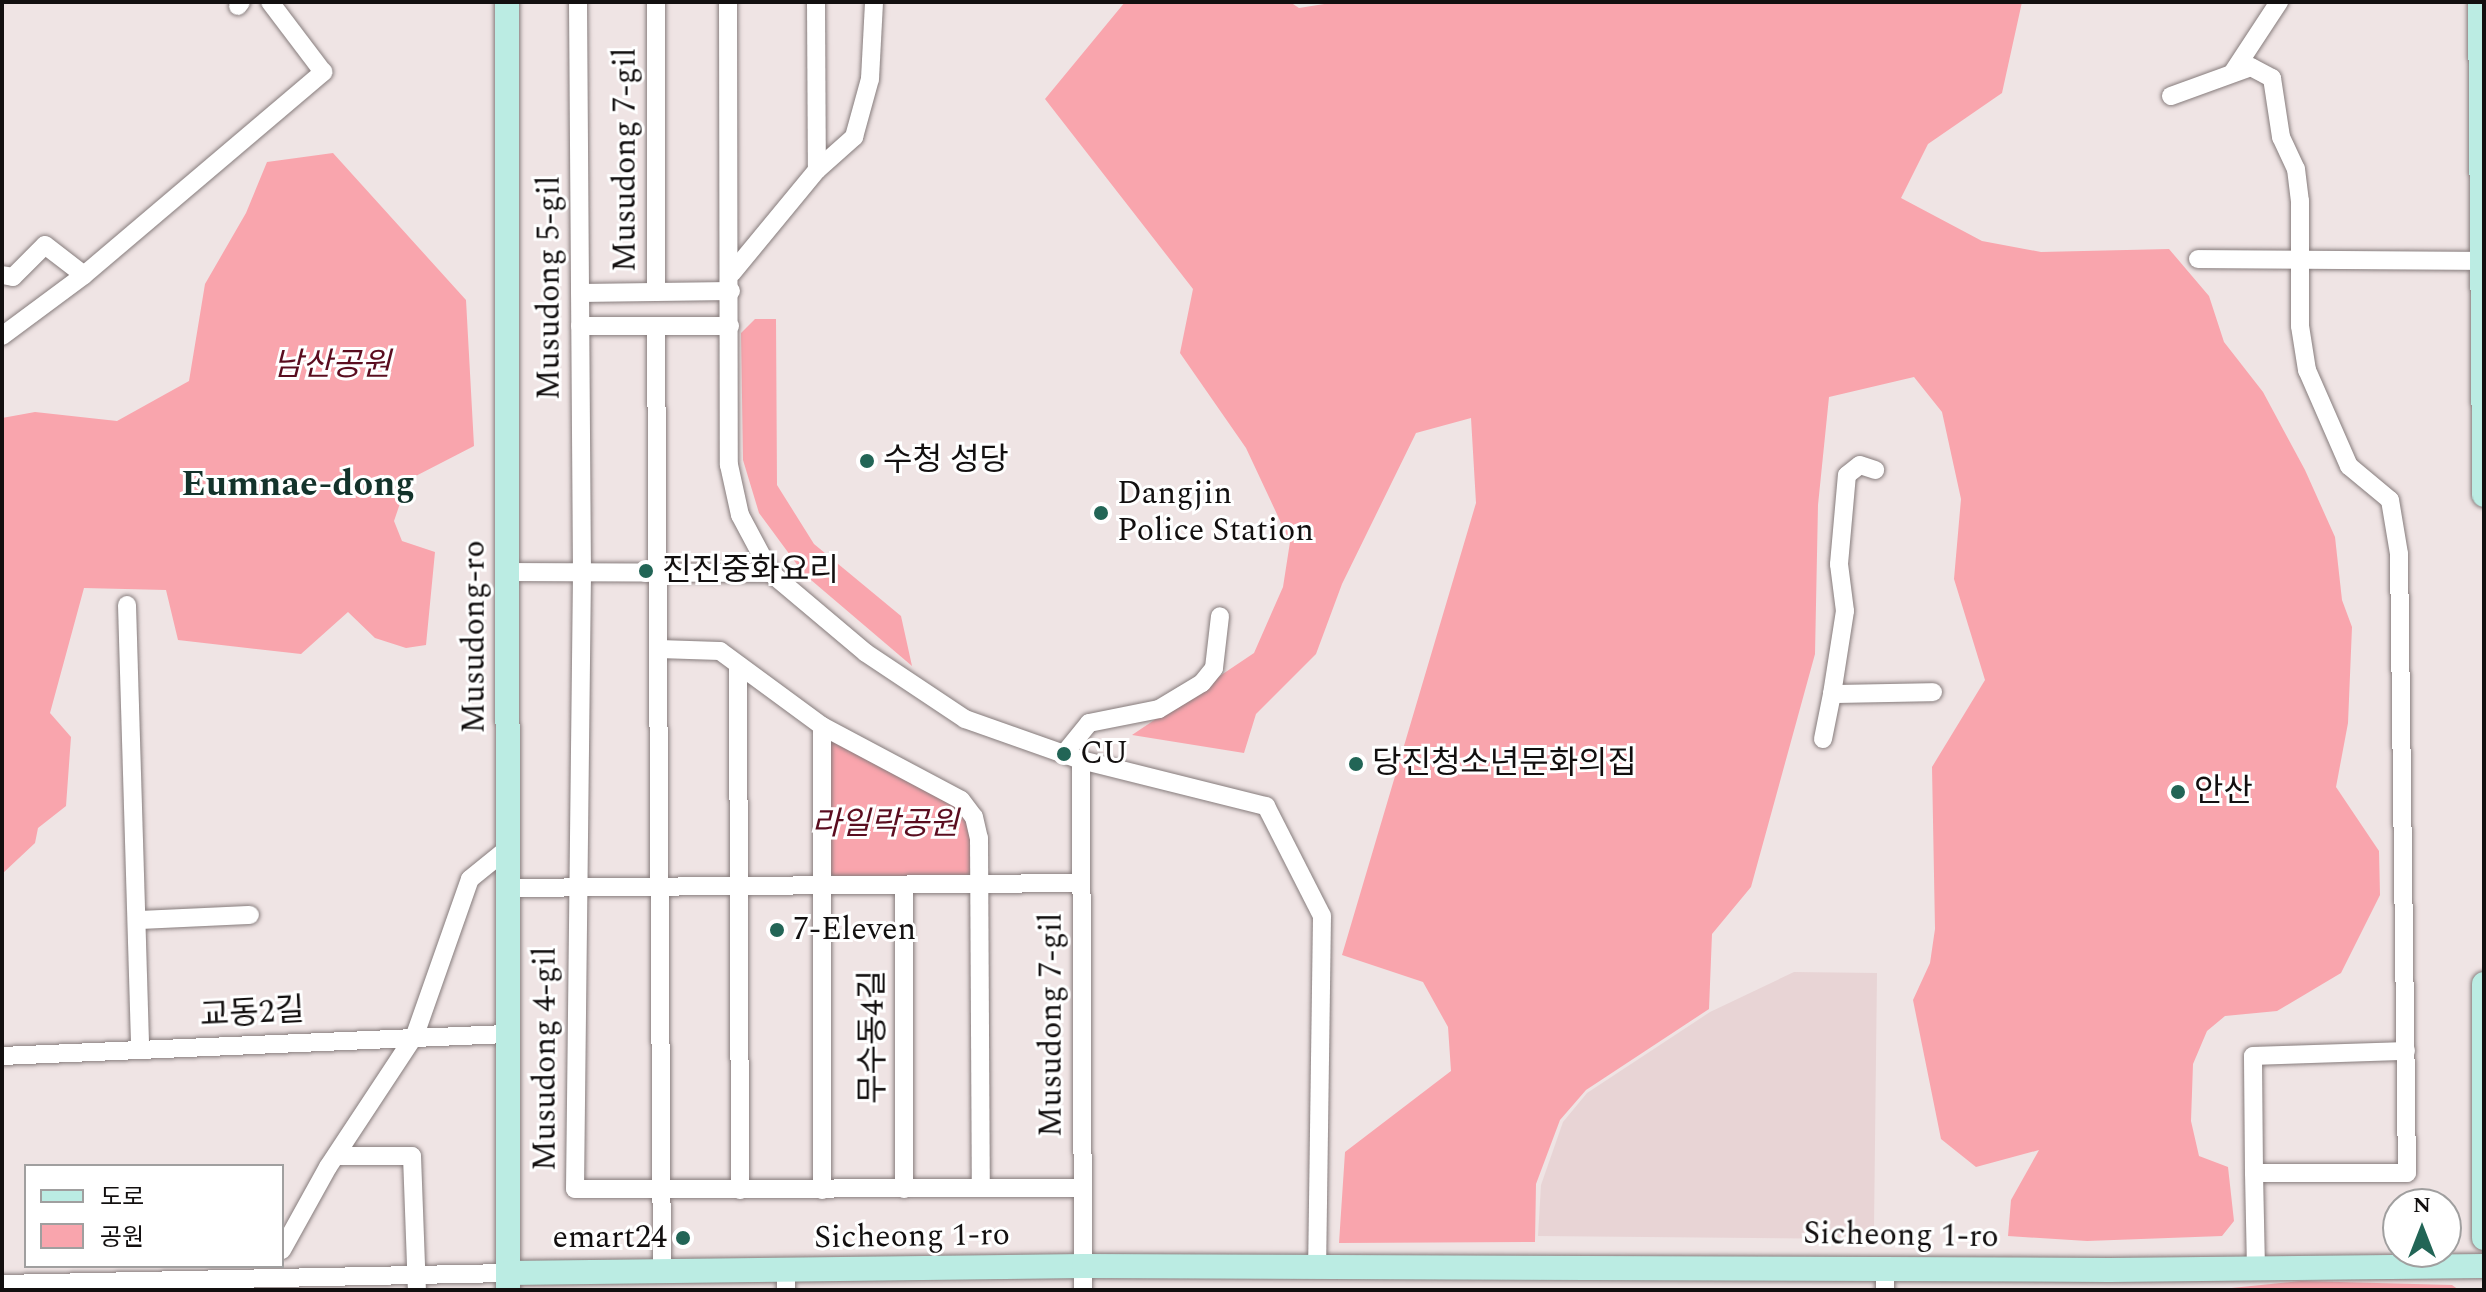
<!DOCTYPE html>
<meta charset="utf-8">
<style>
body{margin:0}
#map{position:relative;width:2486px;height:1292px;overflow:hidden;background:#efe4e4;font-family:Spectral,"Noto Sans KR",serif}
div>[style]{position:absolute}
.built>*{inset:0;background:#e8d4d5}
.green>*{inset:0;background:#f9a5ad}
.roads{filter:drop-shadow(0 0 2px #867c7c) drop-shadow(0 0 2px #867c7c)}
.street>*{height:18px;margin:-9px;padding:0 9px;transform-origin:9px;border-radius:9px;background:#fff}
.secondary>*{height:24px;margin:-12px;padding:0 12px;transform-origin:12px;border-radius:12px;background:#bbece3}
.dots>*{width:22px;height:22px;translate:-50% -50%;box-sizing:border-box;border:4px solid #fff;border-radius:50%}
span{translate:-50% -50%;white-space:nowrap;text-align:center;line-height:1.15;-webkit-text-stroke:6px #fff;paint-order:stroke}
.street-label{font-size:32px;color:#120f0f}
.park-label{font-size:32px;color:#5a0d1f;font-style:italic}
.poi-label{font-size:32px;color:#120f0f}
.left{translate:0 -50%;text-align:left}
.right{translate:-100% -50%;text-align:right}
.quarter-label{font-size:36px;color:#13332b;font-weight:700}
.frame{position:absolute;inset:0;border:4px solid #120f0f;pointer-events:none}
.legend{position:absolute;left:24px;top:1164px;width:260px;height:104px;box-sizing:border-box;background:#fff;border:2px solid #a09f9f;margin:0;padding:10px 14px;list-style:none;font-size:24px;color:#120f0f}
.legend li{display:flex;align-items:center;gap:16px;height:40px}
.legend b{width:40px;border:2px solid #a09f9f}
.north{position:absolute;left:2382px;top:1188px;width:80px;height:80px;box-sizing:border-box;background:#fff;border:2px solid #a09f9f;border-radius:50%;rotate:0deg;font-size:22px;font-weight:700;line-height:32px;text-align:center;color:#120f0f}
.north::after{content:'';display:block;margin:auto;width:28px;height:36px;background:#226556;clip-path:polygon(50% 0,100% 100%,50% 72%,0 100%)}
</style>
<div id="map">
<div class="built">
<i style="clip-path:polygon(1794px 972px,1877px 973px,1874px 1228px,1864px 1239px,1538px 1236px,1541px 1185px,1563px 1122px,1587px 1093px,1710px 1012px)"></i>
</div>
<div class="green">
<i style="clip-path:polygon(1125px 2px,1290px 2px,1299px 8px,1337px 2px,2022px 2px,2002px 93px,1928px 144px,1901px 198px,1982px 241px,2041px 252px,2169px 249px,2209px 296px,2224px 342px,2263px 392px,2305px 470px,2335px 537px,2342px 600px,2352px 627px,2348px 723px,2336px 787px,2379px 851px,2380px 895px,2341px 973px,2277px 1011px,2225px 1016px,2207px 1031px,2193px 1064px,2191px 1121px,2199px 1156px,2228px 1167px,2234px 1221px,2222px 1236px,2087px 1241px,2008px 1236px,2011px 1200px,2039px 1150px,1976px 1167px,1941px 1139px,1913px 1000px,1930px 963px,1935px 929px,1932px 767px,1985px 680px,1954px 579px,1961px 499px,1942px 412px,1914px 377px,1829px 397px,1818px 505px,1815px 654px,1751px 887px,1712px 934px,1709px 1009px,1586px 1090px,1560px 1120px,1536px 1184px,1535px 1242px,1339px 1243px,1345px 1152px,1451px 1071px,1448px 1027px,1423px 982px,1342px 955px,1476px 503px,1471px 418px,1416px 433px,1342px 584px,1316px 654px,1256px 714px,1244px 753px,1132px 735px,1254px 653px,1283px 587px,1290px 542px,1246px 448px,1180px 353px,1193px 289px,1045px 99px)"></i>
<i style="clip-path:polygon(333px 153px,466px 300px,474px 446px,408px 480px,394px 521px,402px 541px,435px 552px,426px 645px,406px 648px,375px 638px,348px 612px,301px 654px,178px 640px,166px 590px,84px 588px,50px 713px,71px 737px,66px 806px,38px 828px,35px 843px,2px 874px,2px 418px,35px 412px,117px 421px,189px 381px,205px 284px,246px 213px,267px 162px)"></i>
<i style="clip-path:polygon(755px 319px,776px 319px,777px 485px,814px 544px,901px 616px,912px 666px,804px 574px,759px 513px,743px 460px,741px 333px)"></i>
<i style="clip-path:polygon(828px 736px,960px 802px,972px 818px,973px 873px,968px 878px,836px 879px,830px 873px)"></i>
<i style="clip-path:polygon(2301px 1281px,2452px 1285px,2459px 1290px,2212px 1290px)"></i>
</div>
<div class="roads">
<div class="street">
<i style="left:578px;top:2px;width:571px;rotate:89.6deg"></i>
<i style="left:582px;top:573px;width:616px;rotate:90.65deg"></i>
<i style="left:575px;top:1189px;width:508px;rotate:-0.11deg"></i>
<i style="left:656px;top:2px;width:290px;rotate:90deg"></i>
<i style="left:728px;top:2px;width:463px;rotate:89.9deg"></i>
<i style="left:729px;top:465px;width:51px;rotate:77.6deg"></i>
<i style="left:740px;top:515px;width:66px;rotate:61.9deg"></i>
<i style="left:771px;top:573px;width:124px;rotate:40.1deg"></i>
<i style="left:866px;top:653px;width:119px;rotate:33.7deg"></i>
<i style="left:965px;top:719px;width:123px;rotate:19.5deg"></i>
<i style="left:1081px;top:760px;width:191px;rotate:14deg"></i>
<i style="left:1266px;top:806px;width:123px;rotate:63deg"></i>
<i style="left:1322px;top:916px;width:353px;rotate:90.8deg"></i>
<i style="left:816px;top:2px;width:168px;rotate:89.7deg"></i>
<i style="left:238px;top:6px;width:5px;rotate:-53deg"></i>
<i style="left:2233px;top:72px;width:84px;rotate:-56.7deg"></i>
<i style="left:2171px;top:96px;width:85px;rotate:-19.9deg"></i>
<i style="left:2251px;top:67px;width:24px;rotate:28deg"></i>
<i style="left:2272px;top:78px;width:60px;rotate:81.3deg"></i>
<i style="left:2281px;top:137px;width:35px;rotate:65deg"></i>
<i style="left:2296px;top:169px;width:32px;rotate:83deg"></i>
<i style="left:2300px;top:201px;width:125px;rotate:90deg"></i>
<i style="left:2300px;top:326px;width:45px;rotate:81deg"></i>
<i style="left:2307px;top:370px;width:105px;rotate:66.4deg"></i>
<i style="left:2349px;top:466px;width:53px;rotate:39.7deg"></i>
<i style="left:2390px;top:500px;width:55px;rotate:80.5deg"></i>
<i style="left:2399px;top:554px;width:619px;rotate:89.26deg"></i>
<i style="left:2407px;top:1173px;width:153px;rotate:180deg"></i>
<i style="left:2254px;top:1173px;width:96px;rotate:88.8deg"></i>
<i style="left:2198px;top:259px;width:286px;rotate:0.4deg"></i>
<i style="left:732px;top:273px;width:134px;rotate:-50.5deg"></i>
<i style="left:817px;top:170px;width:50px;rotate:-41.7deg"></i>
<i style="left:854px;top:137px;width:60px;rotate:-74.6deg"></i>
<i style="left:870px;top:79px;width:77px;rotate:-87deg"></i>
<i style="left:2px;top:275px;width:11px;rotate:10deg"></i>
<i style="left:13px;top:277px;width:45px;rotate:-45deg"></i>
<i style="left:45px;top:245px;width:49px;rotate:37.6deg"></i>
<i style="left:580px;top:293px;width:151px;rotate:-0.8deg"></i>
<i style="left:580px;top:326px;width:150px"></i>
<i style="left:656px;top:326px;width:946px;rotate:89.64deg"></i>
<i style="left:2px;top:336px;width:102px;rotate:-36.6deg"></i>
<i style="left:84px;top:275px;width:314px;rotate:-40.3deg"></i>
<i style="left:323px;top:72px;width:88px;rotate:-127.1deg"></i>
<i style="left:507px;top:572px;width:264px;rotate:0.2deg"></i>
<i style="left:127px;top:605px;width:445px;rotate:88.3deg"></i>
<i style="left:659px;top:649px;width:61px;rotate:1.9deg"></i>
<i style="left:720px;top:651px;width:127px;rotate:36.3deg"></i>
<i style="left:822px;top:726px;width:157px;rotate:28deg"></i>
<i style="left:961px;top:800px;width:21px;rotate:53deg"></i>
<i style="left:974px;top:817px;width:22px;rotate:77deg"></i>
<i style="left:979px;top:838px;width:350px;rotate:89.7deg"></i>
<i style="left:738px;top:666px;width:524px;rotate:89.78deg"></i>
<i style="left:1832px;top:694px;width:84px;rotate:-81.1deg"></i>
<i style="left:1845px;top:611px;width:47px;rotate:-97.3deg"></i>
<i style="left:1839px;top:564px;width:89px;rotate:-84.9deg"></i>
<i style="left:1847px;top:475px;width:16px;rotate:-38deg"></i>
<i style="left:1860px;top:465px;width:16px;rotate:18deg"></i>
<i style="left:822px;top:726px;width:464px;rotate:90deg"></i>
<i style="left:1823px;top:739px;width:46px;rotate:-78.7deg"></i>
<i style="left:1832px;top:694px;width:101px;rotate:-1.1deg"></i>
<i style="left:1064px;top:754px;width:40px;rotate:-51deg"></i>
<i style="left:1089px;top:723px;width:71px;rotate:-11.3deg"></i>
<i style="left:1159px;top:709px;width:50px;rotate:-31.2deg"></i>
<i style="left:1202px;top:683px;width:19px;rotate:-51deg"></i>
<i style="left:1214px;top:668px;width:52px;rotate:-83.4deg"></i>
<i style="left:1081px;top:760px;width:530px;rotate:89.78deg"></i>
<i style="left:904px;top:886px;width:303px;rotate:90deg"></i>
<i style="left:507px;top:888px;width:574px;rotate:-0.5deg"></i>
<i style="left:138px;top:920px;width:112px;rotate:-2.6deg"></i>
<i style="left:2px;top:1056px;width:504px;rotate:-2.5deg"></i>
<i style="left:336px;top:1156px;width:76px"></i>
<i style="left:412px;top:1156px;width:134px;rotate:87.9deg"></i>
<i style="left:2254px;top:1173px;width:117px;rotate:-90.5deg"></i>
<i style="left:2253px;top:1056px;width:153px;rotate:-1.9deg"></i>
<i style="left:282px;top:1250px;width:95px;rotate:-61deg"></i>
<i style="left:328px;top:1167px;width:158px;rotate:-56.6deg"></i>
<i style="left:415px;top:1035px;width:165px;rotate:-70.6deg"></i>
<i style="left:470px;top:879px;width:46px;rotate:-38.9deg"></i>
<i style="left:1885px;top:1267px;width:23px;rotate:90deg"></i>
<i style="left:786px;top:1271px;width:19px;rotate:90deg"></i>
<i style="left:2px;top:1284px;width:506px;rotate:-1.25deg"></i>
</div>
<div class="secondary">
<i style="left:507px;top:2px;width:1288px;rotate:89.96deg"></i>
<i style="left:2480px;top:2px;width:493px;rotate:89.5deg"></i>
<i style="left:2484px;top:984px;width:254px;rotate:90deg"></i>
<i style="left:508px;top:1273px;width:576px;rotate:-0.7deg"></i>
<i style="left:1084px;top:1266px;width:1026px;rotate:0.22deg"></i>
<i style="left:2110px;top:1270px;width:374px;rotate:-0.6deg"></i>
</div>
</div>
<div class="dots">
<i style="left:867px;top:461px;background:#226556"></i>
<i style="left:1101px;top:513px;background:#226556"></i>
<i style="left:646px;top:571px;background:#226556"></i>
<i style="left:1064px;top:754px;background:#226556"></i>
<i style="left:1356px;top:764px;background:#226556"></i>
<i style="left:2178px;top:792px;background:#226556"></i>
<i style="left:777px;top:930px;background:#226556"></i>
<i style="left:683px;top:1238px;background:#226556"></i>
</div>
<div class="street-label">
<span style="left:626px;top:160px;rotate:-90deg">Musudong 7-gil</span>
<span style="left:550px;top:288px;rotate:-90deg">Musudong 5-gil</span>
<span style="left:475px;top:637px;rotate:-90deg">Musudong-ro</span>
<span style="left:252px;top:1014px;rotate:-3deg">교동2길</span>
<span style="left:1052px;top:1025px;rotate:-90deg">Musudong 7-gil</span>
<span style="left:874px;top:1037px;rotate:-90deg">무수동4길</span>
<span style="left:546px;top:1059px;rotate:-90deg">Musudong 4-gil</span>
<span style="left:1901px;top:1236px;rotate:1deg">Sicheong 1-ro</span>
<span style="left:912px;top:1237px;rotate:-1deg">Sicheong 1-ro</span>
</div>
<div class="park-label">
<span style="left:332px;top:366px">남산공원</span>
<span style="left:885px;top:825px">라일락공원</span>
</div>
<div class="poi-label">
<span class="left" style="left:883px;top:461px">수청 성당</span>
<span class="left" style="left:1117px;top:513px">Dangjin<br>Police Station</span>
<span class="left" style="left:662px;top:571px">진진중화요리</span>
<span class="left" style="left:1080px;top:754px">CU</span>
<span class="left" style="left:1372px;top:764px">당진청소년문화의집</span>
<span class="left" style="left:2194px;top:792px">안산</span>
<span class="left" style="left:793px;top:930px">7-Eleven</span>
<span class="right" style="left:667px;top:1238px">emart24</span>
</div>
<div class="quarter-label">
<span style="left:298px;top:485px">Eumnae-dong</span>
</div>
<div class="frame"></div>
<ul class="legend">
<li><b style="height:10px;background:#bbece3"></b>도로</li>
<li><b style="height:22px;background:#f9a5ad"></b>공원</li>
</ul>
<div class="north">N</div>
</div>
